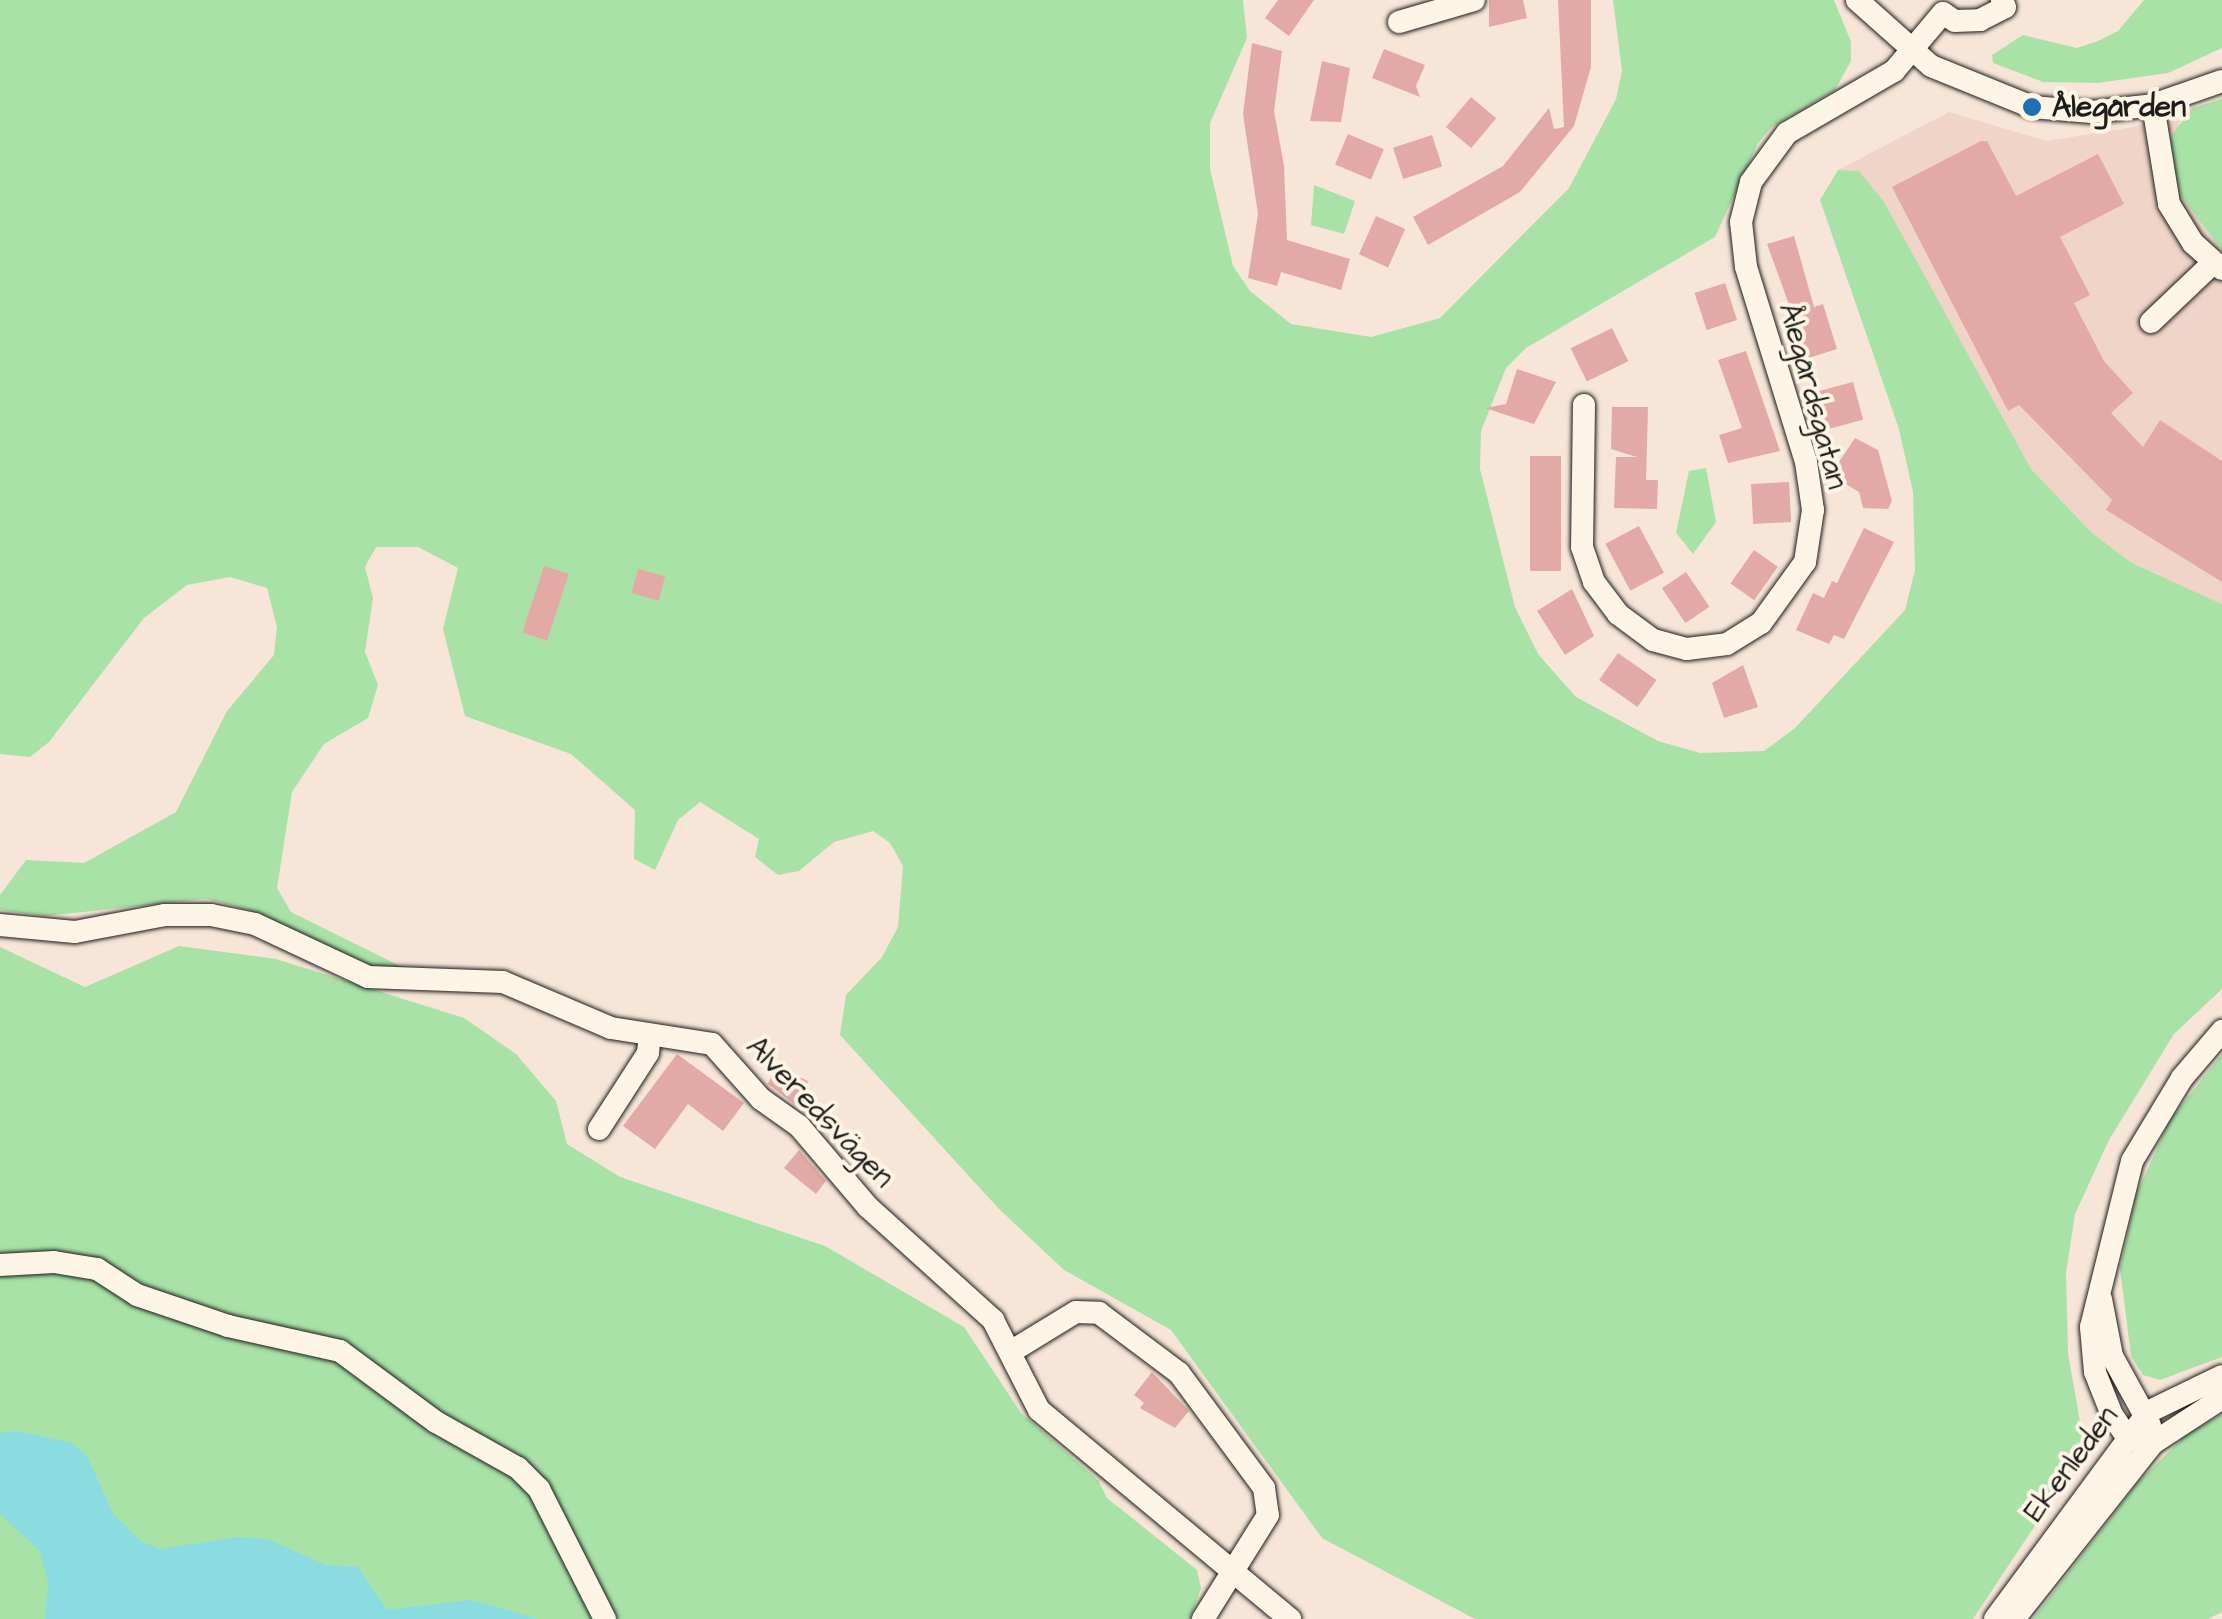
<!DOCTYPE html>
<meta charset="utf-8">
<style>
body{margin:0}
#map{position:relative;width:2222px;height:1619px;overflow:hidden;background:#f7e6d8;font-family:"Architects Daughter",sans-serif}
div>[style]{position:absolute}
.built>*{inset:0;background:#f1d4c8}
.green>*{inset:0;background:#a8e2a7}
.water>*{inset:0;background:#8adce1}
.building>*{inset:0;background:#e3a9a4;transform-origin:0 0}
.roads{filter:drop-shadow(0 0 2px #1c1c1c) drop-shadow(0 0 2px #1c1c1c)}
.minor>*{height:22px;margin:-11px;padding:0 11px;transform-origin:11px;border-radius:11px;background:#fcf5e5}
.dots>*{width:28px;height:28px;translate:-50% -50%;box-sizing:border-box;border:5px solid #fcf5e5;border-radius:50%}
span{translate:-50% -50%;white-space:nowrap;text-align:center;line-height:1.15;-webkit-text-stroke:8px #fcf5e5;paint-order:stroke}
.poi-label{font-size:30px;color:#1c1c1c;font-weight:700}
.left{translate:0 -50%;text-align:left}
.street-label{font-size:30px;color:#1c1c1c}
</style>
<div id="map">
<div class="built">
<i style="clip-path:polygon(2192px 108px,2180px 122px,2170px 154px,2182px 198px,2222px 250px,2222px 604px,2132px 563px,2092px 533px,2031px 469px,1859px 171px,1838px 170px,1949px 112px,2047px 141px,2133px 127px)"></i>
</div>
<div class="green">
<i style="clip-path:polygon(0 0,1243px 0,1247px 38px,1210px 123px,1210px 169px,1233px 266px,1250px 291px,1291px 324px,1371px 337px,1440px 318px,1569px 188px,1616px 99px,1622px 71px,1613px 0,1834px 0,1851px 42px,1851px 61px,1835px 90px,1772px 127px,1758px 143px,1715px 237px,1526px 348px,1506px 368px,1481px 431px,1480px 469px,1515px 607px,1538px 654px,1576px 697px,1658px 741px,1700px 753px,1764px 751px,1795px 728px,1905px 610px,1915px 570px,1913px 492px,1899px 429px,1820px 200px,1838px 170px,1859px 171px,1884px 202px,2031px 469px,2092px 533px,2132px 563px,2222px 604px,2222px 989px,2174px 1034px,2109px 1140px,2075px 1214px,2066px 1273px,2068px 1353px,2085px 1450px,1973px 1619px,1475px 1619px,1322px 1538px,1171px 1330px,1064px 1270px,999px 1209px,840px 1035px,846px 995px,882px 957px,898px 927px,903px 866px,890px 843px,873px 831px,834px 842px,799px 871px,778px 875px,755px 857px,759px 839px,700px 802px,678px 820px,655px 870px,634px 859px,635px 810px,571px 754px,465px 716px,443px 629px,458px 568px,418px 547px,376px 547px,365px 567px,373px 598px,365px 652px,378px 685px,368px 718px,324px 744px,292px 792px,277px 888px,291px 912px,410px 971px,362px 964px,250px 910px,206px 899px,45px 916px,0 910px,0 895px,26px 860px,84px 863px,176px 812px,227px 711px,274px 655px,277px 627px,267px 588px,230px 577px,187px 585px,144px 618px,49px 742px,30px 757px,0 754px)"></i>
<i style="clip-path:polygon(2144px 0,2222px 0,2222px 48px,2168px 73px,2098px 83px,2043px 82px,1993px 63px,1992px 55px,2023px 35px,2077px 48px,2098px 41px,2118px 31px)"></i>
<i style="clip-path:polygon(2222px 99px,2222px 250px,2182px 198px,2170px 154px,2172px 135px,2192px 108px)"></i>
<i style="clip-path:polygon(1314px 185px,1355px 201px,1344px 234px,1311px 225px)"></i>
<i style="clip-path:polygon(1706px 468px,1716px 522px,1693px 554px,1676px 533px,1689px 471px)"></i>
<i style="clip-path:polygon(179px 946px,276px 959px,464px 1018px,516px 1054px,556px 1101px,567px 1144px,620px 1177px,825px 1246px,964px 1327px,1021px 1413px,1098px 1480px,1107px 1498px,1197px 1570px,1201px 1588px,1190px 1619px,0 1619px,0 947px,85px 987px)"></i>
<i style="clip-path:polygon(2222px 1054px,2222px 1357px,2160px 1380px,2143px 1375px,2131px 1356px,2120px 1269px,2136px 1195px,2170px 1120px)"></i>
<i style="clip-path:polygon(2222px 1414px,2222px 1612px,2208px 1619px,2033px 1619px,2139px 1481px,2186px 1435px)"></i>
</div>
<div class="water">
<i style="clip-path:polygon(17px 1431px,72px 1443px,87px 1456px,113px 1514px,142px 1542px,160px 1549px,237px 1537px,267px 1539px,326px 1565px,358px 1567px,387px 1610px,471px 1600px,538px 1619px,45px 1619px,48px 1582px,40px 1551px,0 1514px,0 1433px)"></i>
</div>
<div class="building">
<i style="clip-path:polygon(1278px 0,1314px 0,1289px 36px,1265px 18px)"></i>
<i style="clip-path:polygon(1489px 0,1523px 0,1527px 18px,1489px 27px)"></i>
<i style="clip-path:polygon(1558px 0,1591px 0,1591px 67px,1574px 126px,1520px 192px,1428px 245px,1413px 217px,1503px 166px,1549px 108px,1554px 129px,1564px 127px)"></i>
<i style="clip-path:polygon(1252px 43px,1282px 51px,1274px 111px,1284px 166px,1287px 240px,1350px 259px,1341px 290px,1281px 272px,1277px 286px,1248px 278px,1258px 214px,1243px 114px)"></i>
<i style="clip-path:polygon(1384px 49px,1425px 65px,1416px 86px,1420px 97px,1372px 78px)"></i>
<i style="clip-path:polygon(1322px 61px,1350px 68px,1341px 122px,1310px 121px)"></i>
<i style="left:1471px;top:97px;width:33px;height:39px;rotate:40deg"></i>
<i style="left:1348px;top:134px;width:39px;height:33px;rotate:23deg"></i>
<i style="left:1432px;top:135px;width:33px;height:41px;rotate:72deg"></i>
<i style="clip-path:polygon(1981px 141px,1987px 141px,2016px 196px,2098px 154px,2124px 204px,2060px 237px,2090px 295px,2074px 303px,2104px 361px,2133px 393px,2111px 413px,2143px 447px,2160px 420px,2222px 461px,2222px 582px,2106px 510px,2112px 500px,2019px 405px,2008px 411px,1892px 187px)"></i>
<i style="left:1376px;top:216px;width:32px;height:42px;rotate:24deg"></i>
<i style="clip-path:polygon(1794px 236px,1814px 307px,1823px 304px,1837px 349px,1799px 361px,1788px 327px,1796px 324px,1767px 244px)"></i>
<i style="left:1725px;top:283px;width:39px;height:32px;rotate:72deg"></i>
<i style="left:1612px;top:328px;width:37px;height:46px;rotate:64deg"></i>
<i style="clip-path:polygon(1746px 351px,1780px 451px,1728px 463px,1719px 435px,1742px 428px,1718px 360px)"></i>
<i style="clip-path:polygon(1517px 369px,1556px 382px,1534px 424px,1485px 408px,1506px 404px)"></i>
<i style="left:1853px;top:382px;width:39px;height:37px;rotate:75deg"></i>
<i style="clip-path:polygon(1612px 407px,1648px 407px,1646px 480px,1658px 480px,1657px 509px,1614px 508px,1616px 457px,1637px 457px,1611px 449px)"></i>
<i style="clip-path:polygon(1855px 438px,1878px 450px,1892px 501px,1888px 509px,1863px 508px,1859px 492px,1841px 481px,1837px 465px)"></i>
<i style="left:1530px;top:456px;width:31px;height:115px"></i>
<i style="left:1789px;top:482px;width:40px;height:38px;rotate:87deg"></i>
<i style="left:1639px;top:526px;width:53px;height:38px;rotate:62deg"></i>
<i style="clip-path:polygon(1864px 528px,1894px 542px,1844px 639px,1834px 635px,1829px 644px,1796px 630px,1813px 593px,1824px 598px,1832px 581px,1837px 583px)"></i>
<i style="left:1754px;top:550px;width:29px;height:41px;rotate:35deg"></i>
<i style="left:544px;top:566px;width:26px;height:70px;rotate:18deg"></i>
<i style="left:638px;top:569px;width:28px;height:25px;rotate:15deg"></i>
<i style="left:1686px;top:572px;width:42px;height:29px;rotate:56deg"></i>
<i style="clip-path:polygon(1572px 589px,1594px 636px,1565px 655px,1537px 611px)"></i>
<i style="left:1618px;top:653px;width:47px;height:33px;rotate:35deg"></i>
<i style="clip-path:polygon(1743px 665px,1758px 707px,1724px 718px,1712px 683px)"></i>
<i style="clip-path:polygon(677px 1054px,744px 1103px,723px 1131px,688px 1104px,655px 1149px,623px 1126px)"></i>
<i style="clip-path:polygon(776px 1066px,808px 1081px,797px 1106px,768px 1084px)"></i>
<i style="clip-path:polygon(799px 1150px,826px 1181px,816px 1194px,784px 1168px)"></i>
<i style="clip-path:polygon(1152px 1372px,1189px 1411px,1175px 1428px,1140px 1408px,1144px 1403px,1134px 1395px)"></i>
</div>
<div class="roads">
<div class="minor">
<i style="left:1857px;top:0;width:99px;rotate:41.7deg"></i>
<i style="left:1931px;top:66px;width:109px;rotate:22.1deg"></i>
<i style="left:2032px;top:107px;width:60px;rotate:4.8deg"></i>
<i style="left:2092px;top:112px;width:61px;rotate:-6.5deg"></i>
<i style="left:2153px;top:105px;width:73px;rotate:-19.2deg"></i>
<i style="left:1399px;top:22px;width:78px;rotate:-16.3deg"></i>
<i style="left:2153px;top:105px;width:100px;rotate:80.8deg"></i>
<i style="left:2169px;top:204px;width:46px;rotate:58.4deg"></i>
<i style="left:2193px;top:243px;width:39px;rotate:42deg"></i>
<i style="left:2151px;top:322px;width:86px;rotate:-43.6deg"></i>
<i style="left:1584px;top:405px;width:142px;rotate:90.8deg"></i>
<i style="left:1582px;top:547px;width:37px;rotate:71deg"></i>
<i style="left:1594px;top:582px;width:40px;rotate:53deg"></i>
<i style="left:1618px;top:614px;width:44px;rotate:36.6deg"></i>
<i style="left:1653px;top:640px;width:35px;rotate:15deg"></i>
<i style="left:1687px;top:649px;width:40px;rotate:-7.1deg"></i>
<i style="left:1727px;top:644px;width:40px;rotate:-32deg"></i>
<i style="left:1761px;top:623px;width:75px;rotate:-54.2deg"></i>
<i style="left:1805px;top:562px;width:53px;rotate:-81.3deg"></i>
<i style="left:1813px;top:510px;width:49px;rotate:-98.3deg"></i>
<i style="left:1806px;top:462px;width:204px;rotate:-107.1deg"></i>
<i style="left:1746px;top:267px;width:45px;rotate:-96.3deg"></i>
<i style="left:1741px;top:222px;width:41px;rotate:-76deg"></i>
<i style="left:1751px;top:182px;width:61px;rotate:-53.7deg"></i>
<i style="left:1787px;top:133px;width:124px;rotate:-30.1deg"></i>
<i style="left:1894px;top:71px;width:76px;rotate:-49.8deg"></i>
<i style="left:1943px;top:13px;width:14px;rotate:34deg"></i>
<i style="left:1955px;top:21px;width:25px;rotate:-2deg"></i>
<i style="left:1980px;top:20px;width:28px;rotate:-27deg"></i>
<i style="left:2005px;top:7px;width:8px;rotate:-113deg"></i>
<i style="left:0;top:925px;width:75px;rotate:5.3deg"></i>
<i style="left:75px;top:932px;width:92px;rotate:-10.7deg"></i>
<i style="left:165px;top:915px;width:46px"></i>
<i style="left:211px;top:915px;width:45px;rotate:11.6deg"></i>
<i style="left:255px;top:924px;width:125px;rotate:25.1deg"></i>
<i style="left:368px;top:977px;width:135px;rotate:2.1deg"></i>
<i style="left:503px;top:982px;width:117px;rotate:23.1deg"></i>
<i style="left:611px;top:1028px;width:102px;rotate:9deg"></i>
<i style="left:712px;top:1044px;width:74px;rotate:48.3deg"></i>
<i style="left:761px;top:1099px;width:47px;rotate:35.4deg"></i>
<i style="left:799px;top:1126px;width:106px;rotate:49.6deg"></i>
<i style="left:868px;top:1207px;width:169px;rotate:42.1deg"></i>
<i style="left:993px;top:1320px;width:101px;rotate:62.9deg"></i>
<i style="left:1039px;top:1410px;width:327px;rotate:39.8deg"></i>
<i style="left:599px;top:1129px;width:90px;rotate:-57.2deg"></i>
<i style="left:648px;top:1053px;width:18px;rotate:-84deg"></i>
<i style="left:0;top:1265px;width:54px;rotate:-3.2deg"></i>
<i style="left:54px;top:1262px;width:44px;rotate:9.2deg"></i>
<i style="left:97px;top:1269px;width:48px;rotate:33deg"></i>
<i style="left:137px;top:1295px;width:96px;rotate:18.8deg"></i>
<i style="left:228px;top:1326px;width:115px;rotate:12.6deg"></i>
<i style="left:340px;top:1351px;width:119px;rotate:36.5deg"></i>
<i style="left:436px;top:1422px;width:94px;rotate:29.3deg"></i>
<i style="left:518px;top:1468px;width:30px;rotate:45deg"></i>
<i style="left:539px;top:1489px;width:146px;rotate:63.1deg"></i>
<i style="left:2101px;top:1299px;width:58px;rotate:79.1deg"></i>
<i style="left:2112px;top:1356px;width:79px;rotate:61.2deg"></i>
<i style="left:1012px;top:1351px;width:75px;rotate:-31.4deg"></i>
<i style="left:1076px;top:1312px;width:23px;rotate:2deg"></i>
<i style="left:1099px;top:1313px;width:100px;rotate:36.9deg"></i>
<i style="left:1179px;top:1373px;width:143px;rotate:53.5deg"></i>
<i style="left:1264px;top:1488px;width:27px;rotate:82deg"></i>
<i style="left:1268px;top:1515px;width:123px;rotate:122deg"></i>
<i style="left:2153px;top:1443px;width:27px;rotate:-167deg"></i>
<i style="left:2127px;top:1437px;width:27px;rotate:-124deg"></i>
<i style="left:2112px;top:1415px;width:46px;rotate:-111.6deg"></i>
<i style="left:2095px;top:1372px;width:45px;rotate:-95.1deg"></i>
<i style="left:2091px;top:1327px;width:171px;rotate:-76.1deg"></i>
<i style="left:2132px;top:1161px;width:97px;rotate:-58.9deg"></i>
<i style="left:2182px;top:1078px;width:62px;rotate:-49.6deg"></i>
<i style="left:1995px;top:1619px;width:257px;rotate:-53.5deg"></i>
<i style="left:2148px;top:1412px;width:82px;rotate:-25.9deg"></i>
<i style="left:2014px;top:1619px;width:224px;rotate:-51.7deg"></i>
<i style="left:2153px;top:1443px;width:82px;rotate:-33.1deg"></i>
</div>
</div>
<div class="dots">
<i style="left:2032px;top:107px;background:#1f6fb2"></i>
</div>
<div class="poi-label">
<span class="left" style="left:2052px;top:107px">Ålegården</span>
</div>
<div class="street-label">
<span style="left:1813px;top:396px;rotate:75deg">Ålegårdsgatan</span>
<span style="left:820px;top:1112px;rotate:46deg">Alveredsvägen</span>
<span style="left:2071px;top:1464px;rotate:-53deg">Ekenleden</span>
</div>
</div>
